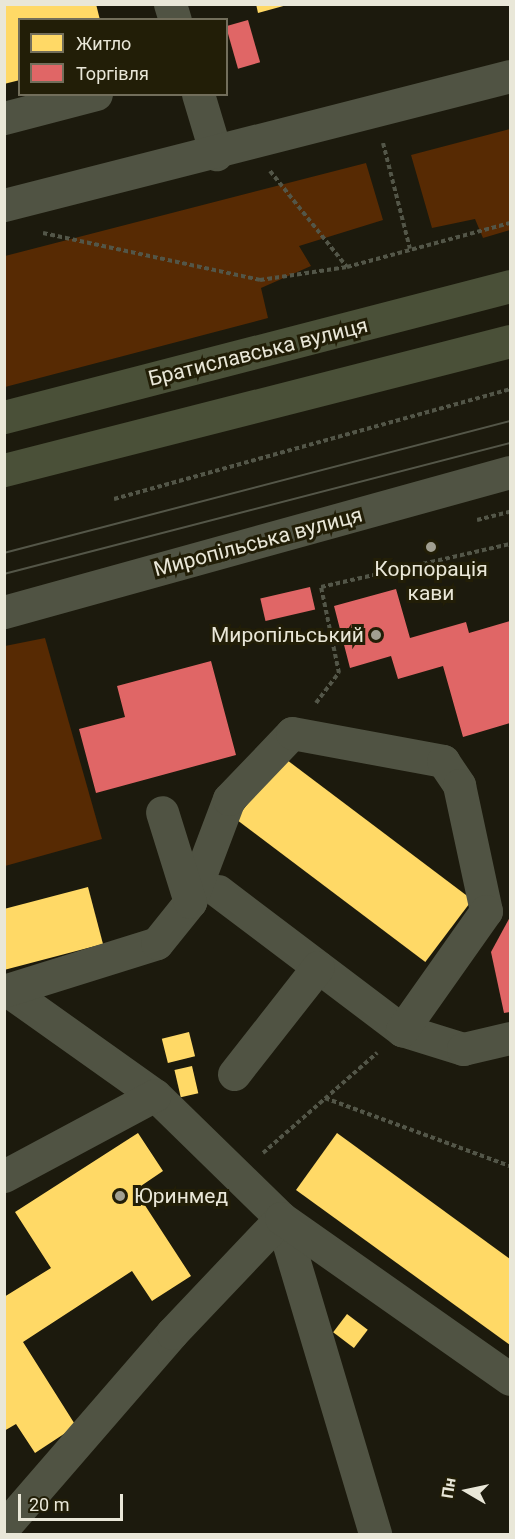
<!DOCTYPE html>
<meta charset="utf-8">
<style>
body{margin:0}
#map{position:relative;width:515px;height:1539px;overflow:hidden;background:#1c1a0d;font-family:Roboto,sans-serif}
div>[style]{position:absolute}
.green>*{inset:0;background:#572a03}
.homes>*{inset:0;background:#ffd966;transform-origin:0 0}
.shops>*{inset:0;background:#e06666;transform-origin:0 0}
.path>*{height:4px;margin-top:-2px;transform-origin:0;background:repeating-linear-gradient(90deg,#535648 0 4.5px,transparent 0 7.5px)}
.minor>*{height:33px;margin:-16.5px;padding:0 16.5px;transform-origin:16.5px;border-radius:16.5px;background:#505343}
.major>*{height:33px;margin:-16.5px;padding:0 16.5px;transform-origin:16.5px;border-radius:16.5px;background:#4a5038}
.tram>*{height:1.5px;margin:-0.75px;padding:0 0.75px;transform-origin:0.75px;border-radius:0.75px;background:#545648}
.dots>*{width:16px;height:16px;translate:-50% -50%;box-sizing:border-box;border:3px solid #221e07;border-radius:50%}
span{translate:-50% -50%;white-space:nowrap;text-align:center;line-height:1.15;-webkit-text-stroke:6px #221e07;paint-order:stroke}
.street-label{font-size:21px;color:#e9e7d8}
.poi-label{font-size:21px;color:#e9e7d8}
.right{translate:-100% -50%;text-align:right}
.left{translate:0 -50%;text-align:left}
.frame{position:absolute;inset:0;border:6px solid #e9e7d8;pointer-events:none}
.legend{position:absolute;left:18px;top:18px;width:210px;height:78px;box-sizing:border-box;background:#221e07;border:2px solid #726e5b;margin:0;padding:8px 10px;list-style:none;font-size:18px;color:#e9e7d8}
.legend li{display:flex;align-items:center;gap:12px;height:30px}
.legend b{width:30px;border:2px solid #726e5b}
.north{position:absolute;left:437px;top:1461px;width:60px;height:60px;-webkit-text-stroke:4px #221e07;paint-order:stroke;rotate:279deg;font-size:16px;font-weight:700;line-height:24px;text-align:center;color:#e9e7d8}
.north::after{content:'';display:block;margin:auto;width:21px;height:27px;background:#e9e7d8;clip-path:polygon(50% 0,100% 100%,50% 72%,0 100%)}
.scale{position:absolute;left:18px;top:1494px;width:105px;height:27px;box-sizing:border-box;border:3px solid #e9e7d8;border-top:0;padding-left:8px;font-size:18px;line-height:21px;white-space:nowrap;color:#e9e7d8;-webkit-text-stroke:4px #221e07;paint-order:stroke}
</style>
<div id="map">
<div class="green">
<i style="clip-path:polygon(510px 129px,510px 230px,483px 238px,475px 219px,432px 228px,411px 155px)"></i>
<i style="clip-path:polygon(366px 163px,383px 220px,299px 246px,311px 266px,261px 288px,268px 318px,5px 387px,5px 256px)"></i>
<i style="clip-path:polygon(45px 638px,102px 839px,5px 866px,5px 646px)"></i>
</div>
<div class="homes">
<i style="clip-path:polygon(96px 4px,100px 20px,20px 20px,20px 80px,4px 84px,4px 6px)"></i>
<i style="clip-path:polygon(256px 4px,287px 4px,287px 5px,258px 13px)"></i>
<i style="left:283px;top:757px;width:237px;height:78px;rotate:37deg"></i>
<i style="clip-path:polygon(88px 887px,103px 944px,4px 970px,4px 909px)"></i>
<i style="left:189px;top:1032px;width:25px;height:28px;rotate:76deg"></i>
<i style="left:192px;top:1066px;width:28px;height:18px;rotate:77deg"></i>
<i style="clip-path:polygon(138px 1133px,163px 1171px,135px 1190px,191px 1276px,152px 1301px,132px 1271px,23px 1342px,76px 1426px,35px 1453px,16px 1424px,4px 1431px,4px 1297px,51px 1268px,15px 1212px)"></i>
<i style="clip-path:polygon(337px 1133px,510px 1259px,510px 1345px,296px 1190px)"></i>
<i style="left:347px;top:1314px;width:26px;height:23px;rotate:37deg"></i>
</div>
<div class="shops">
<i style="left:248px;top:20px;width:44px;height:23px;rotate:74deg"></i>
<i style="left:310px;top:587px;width:23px;height:51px;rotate:77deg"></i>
<i style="clip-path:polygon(396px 589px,410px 638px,466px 622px,469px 633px,510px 621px,510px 723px,463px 737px,443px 666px,398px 679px,391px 656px,350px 668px,334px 606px)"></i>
<i style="clip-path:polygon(211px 661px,236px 755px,96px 793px,79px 729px,125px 717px,117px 686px)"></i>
<i style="clip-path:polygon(510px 917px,510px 1012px,504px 1013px,491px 952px)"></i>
</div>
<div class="path">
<i style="left:383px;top:143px;width:109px;rotate:75.7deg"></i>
<i style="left:270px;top:171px;width:123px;rotate:51.3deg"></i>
<i style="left:43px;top:233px;width:222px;rotate:12.2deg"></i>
<i style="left:260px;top:280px;width:88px;rotate:-8.5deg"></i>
<i style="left:347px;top:267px;width:169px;rotate:-15.1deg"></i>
<i style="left:114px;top:499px;width:411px;rotate:-15.5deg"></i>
<i style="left:477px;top:520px;width:34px;rotate:-14deg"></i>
<i style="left:316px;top:703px;width:38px;rotate:-53deg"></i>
<i style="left:339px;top:673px;width:88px;rotate:-101.8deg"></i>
<i style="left:321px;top:587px;width:194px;rotate:-12.8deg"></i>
<i style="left:325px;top:1098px;width:197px;rotate:20.2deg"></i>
<i style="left:263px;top:1153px;width:152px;rotate:-41.3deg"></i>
</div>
<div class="minor">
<i style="left:170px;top:4px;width:17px;rotate:73deg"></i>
<i style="left:198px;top:94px;width:63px;rotate:73.3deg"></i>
<i style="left:4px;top:118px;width:95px;rotate:-14.6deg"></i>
<i style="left:4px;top:205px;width:522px;rotate:-14.3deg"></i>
<i style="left:4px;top:612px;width:525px;rotate:-15.47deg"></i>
<i style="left:218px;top:891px;width:231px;rotate:37.1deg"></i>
<i style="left:402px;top:1030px;width:64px;rotate:17.3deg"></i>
<i style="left:463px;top:1049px;width:48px;rotate:-13.2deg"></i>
<i style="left:190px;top:902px;width:110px;rotate:-69.3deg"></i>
<i style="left:229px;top:799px;width:91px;rotate:-46.3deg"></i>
<i style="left:292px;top:733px;width:154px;rotate:10.5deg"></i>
<i style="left:443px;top:761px;width:29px;rotate:56deg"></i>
<i style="left:459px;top:785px;width:129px;rotate:77.9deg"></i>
<i style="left:486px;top:911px;width:146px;rotate:125.2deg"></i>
<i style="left:7px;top:990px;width:181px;rotate:35.4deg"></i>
<i style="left:155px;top:1095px;width:176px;rotate:44.3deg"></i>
<i style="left:281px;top:1218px;width:330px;rotate:73.4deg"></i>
<i style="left:4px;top:991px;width:160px;rotate:-17.4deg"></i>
<i style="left:157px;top:943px;width:53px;rotate:-51.2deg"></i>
<i style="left:190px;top:902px;width:94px;rotate:-107.3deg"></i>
<i style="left:234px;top:1074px;width:136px;rotate:-51.9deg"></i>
<i style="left:4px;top:1176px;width:171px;rotate:-28.2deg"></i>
<i style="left:4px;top:1527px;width:257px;rotate:-49.1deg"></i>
<i style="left:172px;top:1333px;width:158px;rotate:-46.5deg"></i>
<i style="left:281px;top:1218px;width:280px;rotate:35.1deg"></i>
</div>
<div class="major">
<i style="left:4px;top:417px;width:523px;rotate:-14.51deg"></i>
<i style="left:4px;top:470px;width:522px;rotate:-14.3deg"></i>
</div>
<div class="tram">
<i style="left:4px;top:553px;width:523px;rotate:-14.62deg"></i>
<i style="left:4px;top:574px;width:523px;rotate:-14.51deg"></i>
</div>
<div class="dots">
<i style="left:431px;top:547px;background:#a19f91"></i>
<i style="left:376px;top:635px;background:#a19f91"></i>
<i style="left:120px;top:1196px;background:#a19f91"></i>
</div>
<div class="street-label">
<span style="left:258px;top:352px;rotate:-14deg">Братиславська вулиця</span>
<span style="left:258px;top:542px;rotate:-15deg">Миропільська вулиця</span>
</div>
<div class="poi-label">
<span style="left:431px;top:581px">Корпорація<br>кави</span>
<span class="right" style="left:364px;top:635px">Миропільський</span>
<span class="left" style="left:134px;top:1196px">Юринмед</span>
</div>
<div class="frame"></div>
<ul class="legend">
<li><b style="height:16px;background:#ffd966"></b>Житло</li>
<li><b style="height:16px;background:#e06666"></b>Торгівля</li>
</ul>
<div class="north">Пн</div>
<div class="scale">20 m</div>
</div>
